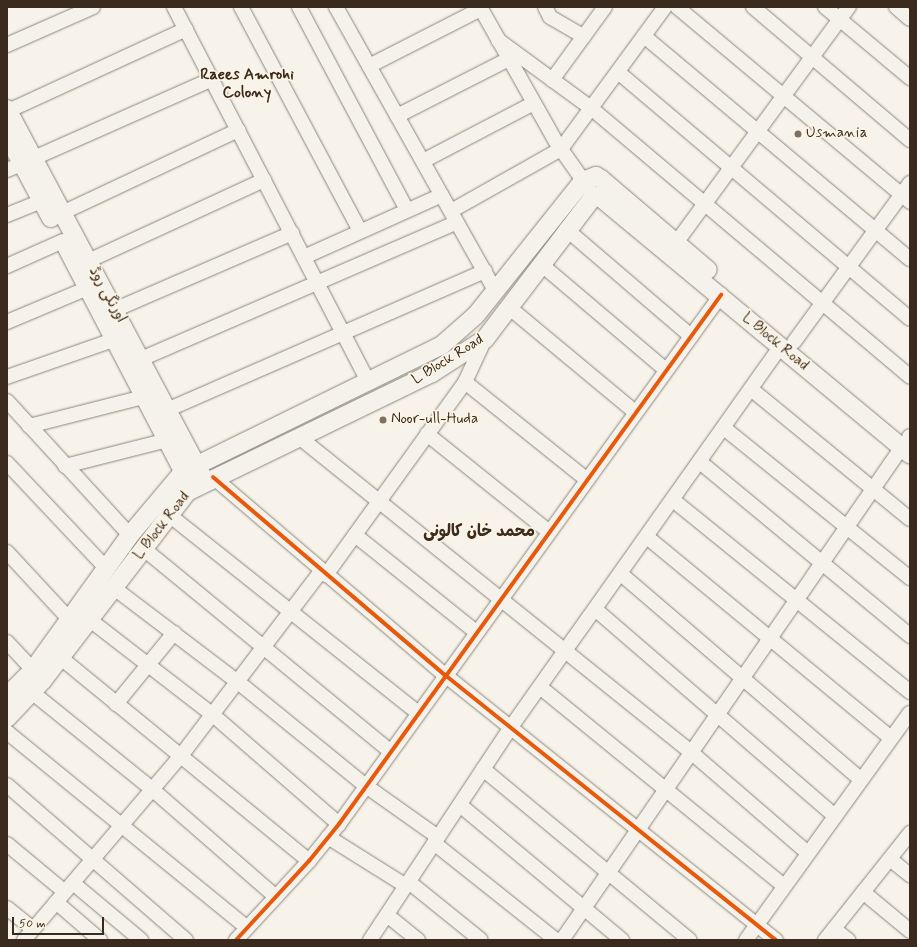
<!DOCTYPE html>
<meta charset="utf-8">
<style>
body{margin:0}
#map{position:relative;width:917px;height:947px;overflow:hidden;background:#f7f3ea;font-family:Mynerve,"Playpen Sans Arabic",sans-serif}
div>[style]{position:absolute}
.roads{filter:drop-shadow(0 0 1px #8b867f) drop-shadow(0 0 1px #8b867f)}
.minor>*{height:14px;margin:-7px;padding:0 7px;transform-origin:7px;border-radius:7px;background:#f5f2ec}
.major>*{height:18px;margin:-9px;padding:0 9px;transform-origin:9px;border-radius:9px;background:#f5f2ec}
.cycleway>*{height:4px;margin:-2px;padding:0 2px;transform-origin:2px;border-radius:2px;background:#e8590c}
.dots>*{width:11px;height:11px;translate:-50% -50%;box-sizing:border-box;border:2px solid #fcf5e5;border-radius:50%}
span{translate:-50% -50%;white-space:nowrap;text-align:center;line-height:1.15;-webkit-text-stroke:3.5px #fcf5e5;paint-order:stroke}
.poi-label{font-size:15px;color:#3b2a1e}
.left{translate:0 -50%;text-align:left}
.street-label{font-size:15px;color:#3b2a1e}
.neighbourhood-label{font-size:16px;color:#3b2a1e;font-weight:700}
.frame{position:absolute;inset:0;border:8px solid #3b2a1e;pointer-events:none}
.scale{position:absolute;left:12px;top:917px;width:92px;height:18px;box-sizing:border-box;border:2px solid #3b2a1e;border-top:0;padding-left:5px;font-size:12px;line-height:14px;white-space:nowrap;color:#3b2a1e;-webkit-text-stroke:3px #fcf5e5;paint-order:stroke}
</style>
<div id="map">
<div class="roads">
<div class="minor">
<i style="left:174px;top:7px;width:421px;rotate:62.6deg"></i>
<i style="left:241px;top:7px;width:254px;rotate:62deg"></i>
<i style="left:299px;top:7px;width:230px;rotate:62deg"></i>
<i style="left:336px;top:7px;width:327px;rotate:60.7deg"></i>
<i style="left:480px;top:7px;width:155px;rotate:60.6deg"></i>
<i style="left:556px;top:142px;width:57px;rotate:54.9deg"></i>
<i style="left:545px;top:7px;width:11px;rotate:63deg"></i>
<i style="left:550px;top:17px;width:39px;rotate:30deg"></i>
<i style="left:677px;top:7px;width:304px;rotate:39.9deg"></i>
<i style="left:753px;top:7px;width:206px;rotate:40.3deg"></i>
<i style="left:825px;top:7px;width:111px;rotate:39.9deg"></i>
<i style="left:896px;top:7px;width:18px;rotate:41deg"></i>
<i style="left:644px;top:36px;width:347px;rotate:40deg"></i>
<i style="left:498px;top:40px;width:115px;rotate:36.2deg"></i>
<i style="left:591px;top:108px;width:417px;rotate:40.1deg"></i>
<i style="left:7px;top:45px;width:94px;rotate:-23.8deg"></i>
<i style="left:369px;top:66px;width:126px;rotate:-27deg"></i>
<i style="left:618px;top:72px;width:382px;rotate:40.2deg"></i>
<i style="left:552px;top:80px;width:90px;rotate:-54deg"></i>
<i style="left:8px;top:111px;width:196px;rotate:-24.7deg"></i>
<i style="left:397px;top:116px;width:126px;rotate:-27deg"></i>
<i style="left:34px;top:158px;width:195px;rotate:-23.9deg"></i>
<i style="left:423px;top:161px;width:125px;rotate:-27.6deg"></i>
<i style="left:7px;top:170px;width:16px;rotate:-22deg"></i>
<i style="left:451px;top:211px;width:126px;rotate:-29.4deg"></i>
<i style="left:561px;top:149px;width:176px;rotate:-53.8deg"></i>
<i style="left:62px;top:213px;width:195px;rotate:-25.2deg"></i>
<i style="left:7px;top:215px;width:38px;rotate:-22deg"></i>
<i style="left:566px;top:229px;width:165px;rotate:40.6deg"></i>
<i style="left:676px;top:243px;width:293px;rotate:-53.8deg"></i>
<i style="left:304px;top:257px;width:151px;rotate:-24.2deg"></i>
<i style="left:88px;top:261px;width:194px;rotate:-24.7deg"></i>
<i style="left:542px;top:265px;width:162px;rotate:40.3deg"></i>
<i style="left:7px;top:266px;width:61px;rotate:-24.1deg"></i>
<i style="left:511px;top:309px;width:161px;rotate:39.7deg"></i>
<i style="left:105px;top:314px;width:204px;rotate:-23.4deg"></i>
<i style="left:7px;top:322px;width:88px;rotate:-22.8deg"></i>
<i style="left:794px;top:342px;width:197px;rotate:-53.9deg"></i>
<i style="left:141px;top:359px;width:344px;rotate:-23.4deg"></i>
<i style="left:7px;top:377px;width:112px;rotate:-19.2deg"></i>
<i style="left:465px;top:382px;width:155px;rotate:38.7deg"></i>
<i style="left:751px;top:389px;width:205px;rotate:39.3deg"></i>
<i style="left:7px;top:401px;width:182px;rotate:47.5deg"></i>
<i style="left:169px;top:409px;width:345px;rotate:-23.6deg"></i>
<i style="left:29px;top:426px;width:119px;rotate:-14.2deg"></i>
<i style="left:724px;top:428px;width:239px;rotate:38.9deg"></i>
<i style="left:427px;top:434px;width:155px;rotate:38.7deg"></i>
<i style="left:299px;top:437px;width:504px;rotate:38.8deg"></i>
<i style="left:692px;top:753px;width:153px;rotate:40.8deg"></i>
<i style="left:909px;top:437px;width:1px;rotate:-45deg"></i>
<i style="left:700px;top:462px;width:273px;rotate:39.6deg"></i>
<i style="left:7px;top:463px;width:146px;rotate:46.7deg"></i>
<i style="left:65px;top:466px;width:114px;rotate:-14.2deg"></i>
<i style="left:213px;top:477px;width:305px;rotate:40.5deg"></i>
<i style="left:445px;top:675px;width:424px;rotate:38.7deg"></i>
<i style="left:673px;top:500px;width:305px;rotate:39deg"></i>
<i style="left:168px;top:514px;width:320px;rotate:38.5deg"></i>
<i style="left:355px;top:535px;width:155px;rotate:38.7deg"></i>
<i style="left:647px;top:537px;width:316px;rotate:39.5deg"></i>
<i style="left:144px;top:549px;width:318px;rotate:39.4deg"></i>
<i style="left:7px;top:552px;width:93px;rotate:47.2deg"></i>
<i style="left:621px;top:574px;width:316px;rotate:40.6deg"></i>
<i style="left:326px;top:575px;width:238px;rotate:-54.2deg"></i>
<i style="left:465px;top:382px;width:47px;rotate:-65.1deg"></i>
<i style="left:114px;top:588px;width:156px;rotate:37.2deg"></i>
<i style="left:238px;top:682px;width:165px;rotate:39.1deg"></i>
<i style="left:366px;top:786px;width:88px;rotate:35.3deg"></i>
<i style="left:595px;top:609px;width:317px;rotate:40.8deg"></i>
<i style="left:90px;top:620px;width:155px;rotate:37.7deg"></i>
<i style="left:213px;top:715px;width:167px;rotate:40.9deg"></i>
<i style="left:7px;top:642px;width:38px;rotate:47deg"></i>
<i style="left:61px;top:658px;width:320px;rotate:39.3deg"></i>
<i style="left:540px;top:687px;width:315px;rotate:39.2deg"></i>
<i style="left:33px;top:693px;width:154px;rotate:38.9deg"></i>
<i style="left:153px;top:790px;width:163px;rotate:41deg"></i>
<i style="left:116px;top:704px;width:92px;rotate:-50.8deg"></i>
<i style="left:7px;top:732px;width:310px;rotate:39.2deg"></i>
<i style="left:483px;top:769px;width:268px;rotate:39.6deg"></i>
<i style="left:7px;top:785px;width:237px;rotate:40.9deg"></i>
<i style="left:460px;top:805px;width:211px;rotate:39.8deg"></i>
<i style="left:328px;top:837px;width:92px;rotate:32.1deg"></i>
<i style="left:434px;top:843px;width:156px;rotate:38.5deg"></i>
<i style="left:7px;top:844px;width:75px;rotate:39.6deg"></i>
<i style="left:890px;top:859px;width:26px;rotate:39deg"></i>
<i style="left:409px;top:882px;width:92px;rotate:38.9deg"></i>
<i style="left:73px;top:883px;width:89px;rotate:40deg"></i>
<i style="left:863px;top:892px;width:61px;rotate:39.7deg"></i>
<i style="left:56px;top:902px;width:58px;rotate:40.8deg"></i>
<i style="left:7px;top:908px;width:33px;rotate:39deg"></i>
<i style="left:387px;top:915px;width:40px;rotate:39deg"></i>
<i style="left:834px;top:929px;width:18px;rotate:38deg"></i>
<i style="left:24px;top:940px;width:240px;rotate:-49.6deg"></i>
<i style="left:180px;top:757px;width:233px;rotate:-52.8deg"></i>
<i style="left:236px;top:940px;width:108px;rotate:-47.3deg"></i>
<i style="left:309px;top:861px;width:48px;rotate:-51deg"></i>
<i style="left:339px;top:824px;width:653px;rotate:-54.17deg"></i>
<i style="left:370px;top:940px;width:255px;rotate:-56.5deg"></i>
<i style="left:511px;top:727px;width:466px;rotate:-54.7deg"></i>
<i style="left:562px;top:940px;width:599px;rotate:-55.41deg"></i>
<i style="left:746px;top:940px;width:280px;rotate:-54.2deg"></i>
<i style="left:825px;top:940px;width:137px;rotate:-51.5deg"></i>
</div>
<div class="major">
<i style="left:7px;top:109px;width:415px;rotate:62deg"></i>
<i style="left:7px;top:135px;width:94px;rotate:62.1deg"></i>
<i style="left:67px;top:248px;width:264px;rotate:62.5deg"></i>
<i style="left:7px;top:696px;width:37px;rotate:-45deg"></i>
<i style="left:33px;top:670px;width:166px;rotate:-54.3deg"></i>
<i style="left:130px;top:535px;width:82px;rotate:-49.9deg"></i>
<i style="left:183px;top:472px;width:288px;rotate:-26.1deg"></i>
<i style="left:442px;top:345px;width:45px;rotate:-41.4deg"></i>
<i style="left:476px;top:315px;width:171px;rotate:-51.4deg"></i>
<i style="left:583px;top:181px;width:14px;rotate:-21deg"></i>
<i style="left:596px;top:176px;width:6px;rotate:31deg"></i>
<i style="left:601px;top:179px;width:140px;rotate:40.4deg"></i>
<i style="left:7px;top:718px;width:52px;rotate:-46.5deg"></i>
<i style="left:43px;top:680px;width:237px;rotate:-52.5deg"></i>
<i style="left:187px;top:492px;width:272px;rotate:-25.9deg"></i>
<i style="left:432px;top:373px;width:63px;rotate:-32.7deg"></i>
<i style="left:485px;top:339px;width:180px;rotate:-52.7deg"></i>
<i style="left:594px;top:196px;width:6px;rotate:9deg"></i>
<i style="left:600px;top:197px;width:403px;rotate:39.7deg"></i>
</div>
</div>
<div class="cycleway">
<i style="left:213px;top:477px;width:305px;rotate:40.5deg"></i>
<i style="left:445px;top:675px;width:424px;rotate:38.7deg"></i>
<i style="left:236px;top:940px;width:108px;rotate:-47.3deg"></i>
<i style="left:309px;top:861px;width:48px;rotate:-51deg"></i>
<i style="left:339px;top:824px;width:653px;rotate:-54.17deg"></i>
</div>
<div class="dots">
<i style="left:798px;top:134px;background:#7d7065"></i>
<i style="left:383px;top:420px;background:#7d7065"></i>
</div>
<div class="poi-label">
<span class="left" style="left:806px;top:134px">Usmania</span>
<span class="left" style="left:391px;top:420px">Noor-ull-Huda</span>
</div>
<div class="street-label">
<span style="left:107px;top:295px;rotate:61deg">اورنگی روڈ</span>
<span style="left:775px;top:342px;rotate:40deg">L Block Road</span>
<span style="left:448px;top:360px;rotate:-32deg">L Block Road</span>
<span style="left:162px;top:526px;rotate:-52deg">L Block Road</span>
</div>
<div class="neighbourhood-label">
<span style="left:247px;top:84px">Raees Amrohi<br>Colony</span>
<span style="left:479px;top:532px">محمد خان کالونی</span>
</div>
<div class="frame"></div>
<div class="scale">50 m</div>
</div>
